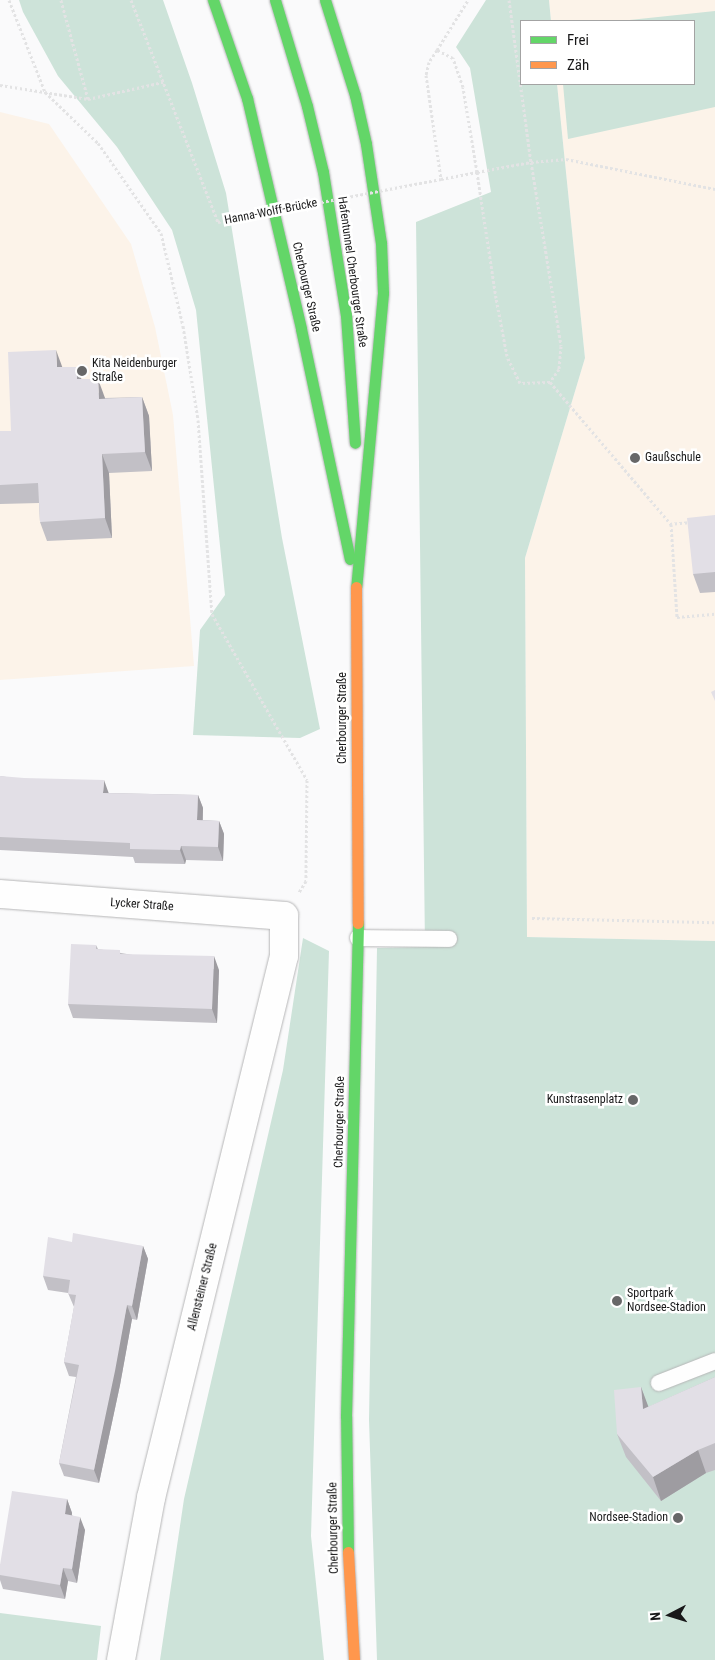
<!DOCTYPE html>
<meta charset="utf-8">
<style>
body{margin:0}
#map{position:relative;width:715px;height:1660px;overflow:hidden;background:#fafafb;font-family:"Roboto Condensed",sans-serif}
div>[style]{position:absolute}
.education>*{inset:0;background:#fcf3e9}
.green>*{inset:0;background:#cde3d9}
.path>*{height:3px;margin-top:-1.5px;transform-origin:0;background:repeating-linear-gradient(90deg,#e3e3e4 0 2.5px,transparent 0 5px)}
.roads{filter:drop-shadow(0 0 1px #b6b6b7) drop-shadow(0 0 1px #b6b6b7)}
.lane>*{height:16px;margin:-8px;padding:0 8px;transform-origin:8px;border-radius:8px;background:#fefefe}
.street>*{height:28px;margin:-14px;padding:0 14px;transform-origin:14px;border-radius:14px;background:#fefefe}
.fast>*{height:11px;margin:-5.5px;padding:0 5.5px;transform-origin:5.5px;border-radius:5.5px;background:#63d668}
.slow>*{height:11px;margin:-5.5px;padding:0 5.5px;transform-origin:5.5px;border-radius:5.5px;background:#ff974d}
.path-bridge>*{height:3px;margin-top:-1.5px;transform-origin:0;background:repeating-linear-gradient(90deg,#e3e3e4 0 2.5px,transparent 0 5px)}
.wall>*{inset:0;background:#c2c0c6}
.shaded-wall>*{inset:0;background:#9e9ca1}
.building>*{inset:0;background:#e2dfe6}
.dots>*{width:14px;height:14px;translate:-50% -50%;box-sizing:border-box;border:2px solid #fff;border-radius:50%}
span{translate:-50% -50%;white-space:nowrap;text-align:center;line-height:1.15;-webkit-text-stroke:5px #fff;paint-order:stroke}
.street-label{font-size:12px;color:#181819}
.poi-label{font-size:12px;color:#181819}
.left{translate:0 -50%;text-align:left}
.right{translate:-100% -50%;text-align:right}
.legend{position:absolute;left:520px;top:20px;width:175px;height:65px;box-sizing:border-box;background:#fff;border:1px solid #a3a3a3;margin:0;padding:6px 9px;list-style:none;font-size:15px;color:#181819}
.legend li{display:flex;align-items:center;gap:10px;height:25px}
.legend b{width:25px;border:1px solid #a3a3a3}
.north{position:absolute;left:645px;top:1590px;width:50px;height:50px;-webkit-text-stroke:4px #fff;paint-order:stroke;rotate:265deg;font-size:14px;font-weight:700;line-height:20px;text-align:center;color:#181819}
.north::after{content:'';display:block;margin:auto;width:18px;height:22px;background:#181819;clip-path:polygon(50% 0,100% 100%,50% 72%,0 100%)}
</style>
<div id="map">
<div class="education">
<i style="clip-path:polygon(549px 0,715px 0,715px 941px,527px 937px,525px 558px,585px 358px,557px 84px,694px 84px,694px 21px,551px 21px)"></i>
<i style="clip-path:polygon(0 112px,49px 124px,131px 244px,155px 327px,173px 415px,194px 666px,0 680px)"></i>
</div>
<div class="green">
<i style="clip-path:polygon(19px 0,163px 0,192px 83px,226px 193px,282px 538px,320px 729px,300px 738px,193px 735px,200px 630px,225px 595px,196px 310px,172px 230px,117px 147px,58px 76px,23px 12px)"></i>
<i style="clip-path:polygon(486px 0,549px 0,551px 21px,521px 21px,521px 84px,557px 84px,585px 358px,525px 558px,527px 937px,715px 941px,715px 1660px,377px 1660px,369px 1420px,377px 948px,425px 947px,416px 222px,491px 192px,470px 68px,456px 47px)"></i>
<i style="clip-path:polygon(715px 11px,715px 107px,568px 139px,563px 84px,694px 84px,694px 21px,620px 21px)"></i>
<i style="clip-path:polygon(303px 938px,329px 951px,311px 1536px,324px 1660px,160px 1660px,184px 1499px,283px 1070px)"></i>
<i style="clip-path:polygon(0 1613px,101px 1626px,97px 1660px,0 1660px)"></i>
</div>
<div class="path">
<i style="left:9px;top:0;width:99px;rotate:68.6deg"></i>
<i style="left:45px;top:92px;width:74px;rotate:43.9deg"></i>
<i style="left:98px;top:143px;width:110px;rotate:55deg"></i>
<i style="left:161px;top:233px;width:96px;rotate:76.7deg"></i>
<i style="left:183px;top:326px;width:95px;rotate:80.9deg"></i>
<i style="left:198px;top:420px;width:195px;rotate:85.9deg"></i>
<i style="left:212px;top:614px;width:191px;rotate:60.2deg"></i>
<i style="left:307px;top:780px;width:101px;rotate:90.6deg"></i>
<i style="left:306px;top:881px;width:13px;rotate:122deg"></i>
<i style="left:131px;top:0;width:238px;rotate:68.6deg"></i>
<i style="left:509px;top:0;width:163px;rotate:82.3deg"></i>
<i style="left:531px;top:162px;width:186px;rotate:80.7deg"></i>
<i style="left:561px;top:346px;width:23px;rotate:95deg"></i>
<i style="left:559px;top:369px;width:16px;rotate:125deg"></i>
<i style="left:550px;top:382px;width:30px;rotate:178deg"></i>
<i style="left:520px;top:383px;width:30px;rotate:-116deg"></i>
<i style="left:507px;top:356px;width:59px;rotate:-100.7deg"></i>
<i style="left:496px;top:298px;width:127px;rotate:-98.6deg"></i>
<i style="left:477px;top:172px;width:86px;rotate:-99.4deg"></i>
<i style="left:463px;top:87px;width:31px;rotate:-109deg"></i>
<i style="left:453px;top:58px;width:18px;rotate:-153deg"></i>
<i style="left:437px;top:50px;width:14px;rotate:124deg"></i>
<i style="left:429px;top:62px;width:13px;rotate:103deg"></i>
<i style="left:426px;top:75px;width:105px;rotate:81.8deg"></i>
<i style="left:441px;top:179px;width:37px;rotate:-11deg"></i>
<i style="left:477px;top:172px;width:55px;rotate:-10.5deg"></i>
<i style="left:531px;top:162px;width:35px;rotate:-5deg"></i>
<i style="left:566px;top:159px;width:152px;rotate:11.4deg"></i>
<i style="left:437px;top:50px;width:59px;rotate:-58.2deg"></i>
<i style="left:0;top:85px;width:89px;rotate:9deg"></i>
<i style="left:88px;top:99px;width:103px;rotate:-105.3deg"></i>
<i style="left:88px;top:99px;width:77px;rotate:-12.8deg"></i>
<i style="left:550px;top:382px;width:187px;rotate:49.6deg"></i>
<i style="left:692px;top:522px;width:21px;rotate:175deg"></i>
<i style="left:671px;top:524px;width:93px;rotate:86.3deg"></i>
<i style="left:677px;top:617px;width:38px;rotate:-5deg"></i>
<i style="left:532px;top:918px;width:183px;rotate:1.3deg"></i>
</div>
<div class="roads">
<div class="lane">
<i style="left:358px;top:938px;width:91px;rotate:0.6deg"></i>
<i style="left:659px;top:1383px;width:60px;rotate:-21.4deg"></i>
</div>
<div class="street">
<i style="left:0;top:894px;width:285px;rotate:4.4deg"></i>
<i style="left:284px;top:916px;width:40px;rotate:90deg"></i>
<i style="left:284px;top:956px;width:558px;rotate:103.79deg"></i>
<i style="left:151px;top:1498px;width:165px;rotate:100.5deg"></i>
</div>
<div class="fast">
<i style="left:213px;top:0;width:104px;rotate:70.9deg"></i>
<i style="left:247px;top:98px;width:237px;rotate:76.8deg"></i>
<i style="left:301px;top:329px;width:235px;rotate:78deg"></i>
<i style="left:275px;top:0;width:111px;rotate:73.2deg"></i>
<i style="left:307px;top:106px;width:68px;rotate:76.4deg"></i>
<i style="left:323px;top:172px;width:145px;rotate:80.9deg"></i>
<i style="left:346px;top:315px;width:128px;rotate:86deg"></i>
<i style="left:325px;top:0;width:100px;rotate:72.5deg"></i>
<i style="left:355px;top:95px;width:50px;rotate:77.3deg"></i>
<i style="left:366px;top:144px;width:100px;rotate:81.4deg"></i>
<i style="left:381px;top:243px;width:50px;rotate:87.7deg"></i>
<i style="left:383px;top:293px;width:295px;rotate:95.2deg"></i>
<i style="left:348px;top:1552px;width:136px;rotate:-90.8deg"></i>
<i style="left:346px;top:1416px;width:493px;rotate:-88.6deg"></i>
</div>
<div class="slow">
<i style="left:356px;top:587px;width:336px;rotate:89.7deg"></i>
<i style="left:348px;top:1552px;width:108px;rotate:86.8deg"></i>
</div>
</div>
<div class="path-bridge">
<i style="left:218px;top:222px;width:227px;rotate:-10.9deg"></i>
</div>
<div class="wall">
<i style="clip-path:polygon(62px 367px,81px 379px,105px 398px,142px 397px,149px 416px,152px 471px,109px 473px,112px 538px,47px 541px,40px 522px,39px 503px,0 504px,0 431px,11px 431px)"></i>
<i style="clip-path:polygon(715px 515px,715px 592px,700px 593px,693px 574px)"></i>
<i style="clip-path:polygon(0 776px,108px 793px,198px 795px,203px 808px,203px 820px,219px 821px,224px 834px,223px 861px,186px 860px,185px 864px,135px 863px,133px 857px,0 850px)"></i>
<i style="clip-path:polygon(96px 945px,98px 949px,219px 970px,217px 1023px,73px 1018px,68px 1004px)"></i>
<i style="clip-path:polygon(72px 1242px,143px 1246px,148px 1259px,137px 1320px,132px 1319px,120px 1385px,99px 1483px,64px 1476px,59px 1463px,76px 1377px,69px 1376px,64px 1362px,74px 1307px,68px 1293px,48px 1290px,43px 1276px)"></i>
<i style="clip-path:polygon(715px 1377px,715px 1470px,706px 1473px,661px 1501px,626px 1457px,617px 1434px,641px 1387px,648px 1407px)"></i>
<i style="clip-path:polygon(67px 1499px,72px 1513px,72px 1515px,85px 1530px,77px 1583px,68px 1581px,65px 1599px,3px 1589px,0 1580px,0 1565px)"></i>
</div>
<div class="shaded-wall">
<i style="clip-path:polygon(56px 350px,63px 369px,57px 367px)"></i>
<i style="clip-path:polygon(77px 367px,84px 386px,77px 379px)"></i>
<i style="clip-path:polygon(98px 379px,105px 398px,106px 418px,99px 399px)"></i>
<i style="clip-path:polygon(142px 397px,149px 416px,152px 471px,145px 452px)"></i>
<i style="clip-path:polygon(102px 454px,109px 473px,112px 538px,105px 518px)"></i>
<i style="clip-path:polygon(104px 780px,109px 794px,103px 793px)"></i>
<i style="clip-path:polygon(198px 795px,203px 808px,202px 834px,197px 820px)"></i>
<i style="clip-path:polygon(219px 821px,224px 834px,223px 861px,218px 847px)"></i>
<i style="clip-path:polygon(181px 846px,186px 860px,185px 864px,180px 850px)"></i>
<i style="clip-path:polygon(214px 956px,219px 970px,217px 1023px,212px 1009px)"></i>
<i style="clip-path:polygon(143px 1246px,148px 1259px,137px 1320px,132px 1306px)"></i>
<i style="clip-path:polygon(127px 1305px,132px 1319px,120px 1385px,99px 1483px,94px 1470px)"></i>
<i style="clip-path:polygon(641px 1387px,650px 1411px,643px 1409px)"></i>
<i style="clip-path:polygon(698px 1450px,706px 1473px,661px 1501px,653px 1477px)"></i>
<i style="clip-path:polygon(67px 1499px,72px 1513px,70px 1528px,65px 1514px)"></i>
<i style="clip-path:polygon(80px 1517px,85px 1530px,77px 1583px,72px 1569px)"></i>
<i style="clip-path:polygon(63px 1568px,68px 1581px,65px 1599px,60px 1585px)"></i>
</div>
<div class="building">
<i style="clip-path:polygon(56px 350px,57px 367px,77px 367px,77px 379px,98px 379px,99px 399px,142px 397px,145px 452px,102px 454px,105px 518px,40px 522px,38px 483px,0 485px,0 431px,11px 431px,8px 352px)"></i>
<i style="clip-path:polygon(715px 515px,715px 572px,693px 574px,687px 518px)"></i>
<i style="clip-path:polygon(715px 690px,715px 701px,711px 692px)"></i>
<i style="clip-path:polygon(0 776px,24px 778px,104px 780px,103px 793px,198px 795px,197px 820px,219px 821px,218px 847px,181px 846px,180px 850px,130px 849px,130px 843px,0 837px)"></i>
<i style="clip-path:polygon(71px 944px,96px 945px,96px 949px,120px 950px,120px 954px,214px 956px,212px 1009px,68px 1004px)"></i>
<i style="clip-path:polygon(73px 1233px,143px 1246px,132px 1306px,127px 1305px,115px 1371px,94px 1470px,59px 1463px,79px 1365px,64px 1362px,76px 1295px,68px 1294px,70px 1280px,43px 1276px,48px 1237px,72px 1242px)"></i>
<i style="clip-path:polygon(715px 1377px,715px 1443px,698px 1450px,653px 1477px,617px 1434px,614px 1390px,641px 1387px,643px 1409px)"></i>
<i style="clip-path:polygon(12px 1491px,67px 1499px,65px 1514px,80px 1517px,72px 1569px,63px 1568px,60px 1585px,0 1575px,0 1565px)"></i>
</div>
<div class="dots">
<i style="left:82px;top:371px;background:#676768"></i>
<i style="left:635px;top:458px;background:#676768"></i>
<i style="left:633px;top:1100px;background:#676768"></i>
<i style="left:617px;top:1301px;background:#676768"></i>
<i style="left:678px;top:1518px;background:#676768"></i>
</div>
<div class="street-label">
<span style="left:271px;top:212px;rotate:-11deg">Hanna-Wolff-Brücke</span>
<span style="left:352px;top:272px;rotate:82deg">Hafentunnel Cherbourger Straße</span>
<span style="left:306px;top:287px;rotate:77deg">Cherbourger Straße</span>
<span style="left:343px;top:718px;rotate:-90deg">Cherbourger Straße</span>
<span style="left:142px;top:905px;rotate:4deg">Lycker Straße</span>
<span style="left:340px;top:1122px;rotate:-89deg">Cherbourger Straße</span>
<span style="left:203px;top:1287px;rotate:-76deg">Allensteiner Straße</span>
<span style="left:334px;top:1528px;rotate:-91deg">Cherbourger Straße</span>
</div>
<div class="poi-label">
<span class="left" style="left:92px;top:371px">Kita Neidenburger<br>Straße</span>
<span class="left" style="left:645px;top:458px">Gaußschule</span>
<span class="right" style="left:623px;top:1100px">Kunstrasenplatz</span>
<span class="left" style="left:627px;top:1301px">Sportpark<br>Nordsee-Stadion</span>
<span class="right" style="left:668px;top:1518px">Nordsee-Stadion</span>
</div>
<ul class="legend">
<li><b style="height:6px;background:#63d668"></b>Frei</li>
<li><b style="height:6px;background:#ff974d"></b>Zäh</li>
</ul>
<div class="north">N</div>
</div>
